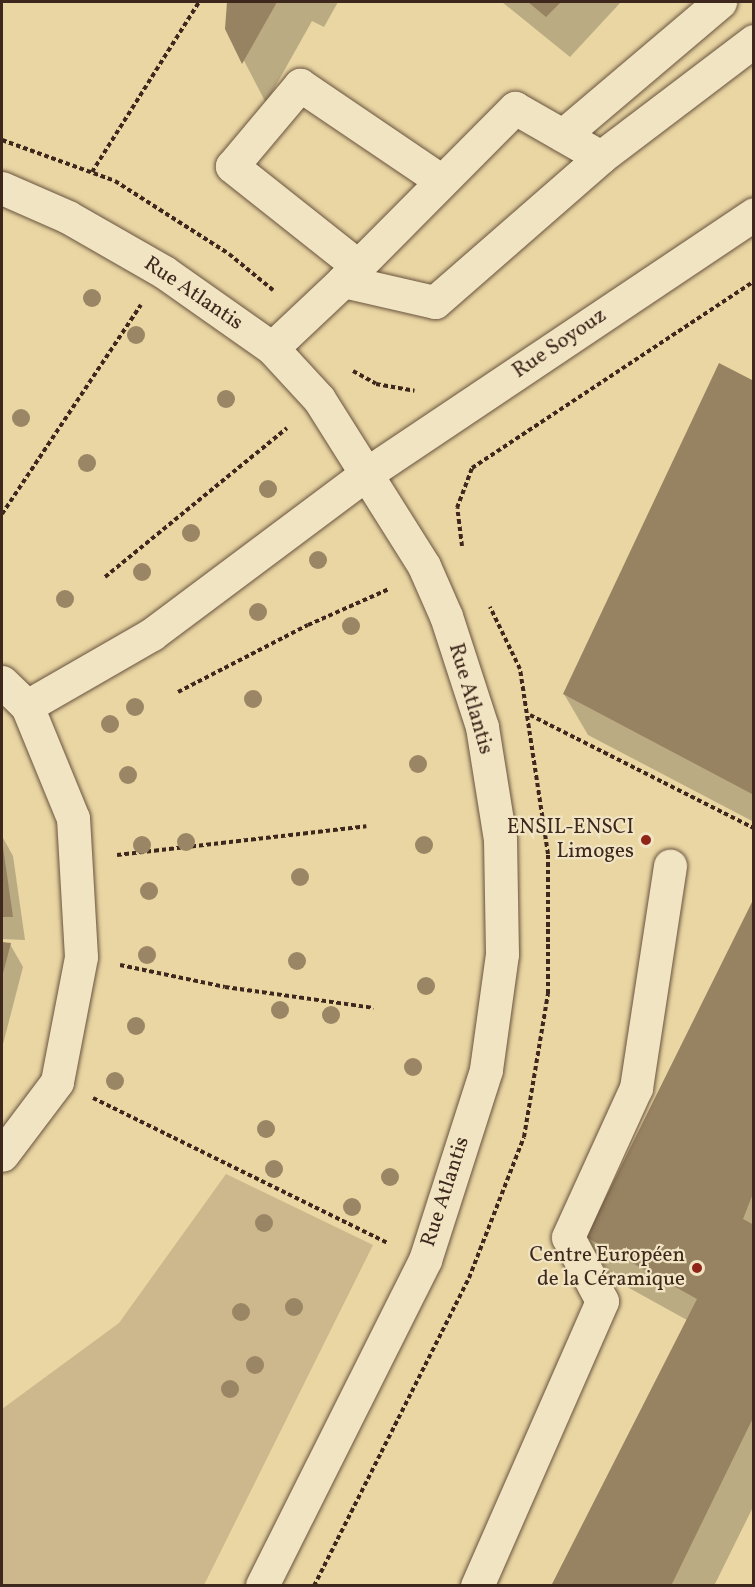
<!DOCTYPE html>
<meta charset="utf-8">
<style>
body{margin:0}
#map{position:relative;width:755px;height:1587px;overflow:hidden;background:#e9d6a3;font-family:Vollkorn,serif}
div>[style]{position:absolute}
.green>*{inset:0;background:#ccb88c}
.shadow>*{inset:0;background:#0003}
.building>*{inset:0;background:#978262}
.path>*{height:4px;margin-top:-2px;transform-origin:0;background:repeating-linear-gradient(90deg,#3e271c 0 4.5px,transparent 0 7.5px)}
.roads{filter:drop-shadow(0 0 2px #69533e) drop-shadow(0 0 2px #69533e)}
.minor>*{height:33px;margin:-16.5px;padding:0 16.5px;transform-origin:16.5px;border-radius:16.5px;background:#f1e4c3}
.trees>*{width:18px;height:18px;margin:-9px;border-radius:50%;background:#9a8665}
.dots>*{width:16px;height:16px;translate:-50% -50%;box-sizing:border-box;border:3px solid #f1e4c3;border-radius:50%}
span{translate:-50% -50%;white-space:nowrap;text-align:center;line-height:1.15;-webkit-text-stroke:4.5px #f1e4c3;paint-order:stroke}
.street-label{font-size:21px;color:#3e271c}
.poi-label{font-size:21px;color:#3e271c}
.right{translate:-100% -50%;text-align:right}
.frame{position:absolute;inset:0;border:3px solid #3e271c;pointer-events:none}
</style>
<div id="map">
<div class="green">
<i style="clip-path:polygon(226px 1174px,373px 1245px,204px 1585px,2px 1585px,2px 1409px,119px 1323px)"></i>
</div>
<div class="shadow">
<i style="clip-path:polygon(338px 2px,324px 27px,312px 21px,266px 103px,227px 28px,228px 2px)"></i>
<i style="clip-path:polygon(502px 2px,621px 2px,570px 57px)"></i>
<i style="clip-path:polygon(754px 383px,754px 822px,588px 735px,564px 694px)"></i>
<i style="clip-path:polygon(2px 836px,13px 856px,25px 940px,2px 939px)"></i>
<i style="clip-path:polygon(754px 901px,754px 1505px,714px 1586px,552px 1586px,687px 1320px,611px 1278px,587px 1237px)"></i>
<i style="clip-path:polygon(2px 943px,10px 944px,23px 967px,2px 1048px)"></i>
</div>
<div class="building">
<i style="clip-path:polygon(227px 2px,277px 2px,242px 64px,225px 29px)"></i>
<i style="clip-path:polygon(528px 2px,561px 2px,546px 17px)"></i>
<i style="clip-path:polygon(719px 363px,754px 381px,754px 795px,563px 694px)"></i>
<i style="clip-path:polygon(3px 847px,13px 917px,2px 917px)"></i>
<i style="clip-path:polygon(754px 898px,754px 1191px,743px 1219px,754px 1225px,754px 1416px,671px 1586px,551px 1586px,697px 1299px,586px 1237px)"></i>
<i style="clip-path:polygon(2px 942px,11px 943px,2px 977px)"></i>
</div>
<div class="path">
<i style="left:2px;top:140px;width:120px;rotate:19.9deg"></i>
<i style="left:115px;top:181px;width:135px;rotate:32.6deg"></i>
<i style="left:229px;top:254px;width:57px;rotate:39.3deg"></i>
<i style="left:92px;top:172px;width:201px;rotate:-57.8deg"></i>
<i style="left:353px;top:371px;width:26px;rotate:29deg"></i>
<i style="left:376px;top:384px;width:39px;rotate:10deg"></i>
<i style="left:2px;top:514px;width:251px;rotate:-56.4deg"></i>
<i style="left:462px;top:546px;width:38px;rotate:-97deg"></i>
<i style="left:457px;top:508px;width:43px;rotate:-69.4deg"></i>
<i style="left:472px;top:468px;width:338px;rotate:-33.5deg"></i>
<i style="left:105px;top:577px;width:235px;rotate:-39.3deg"></i>
<i style="left:178px;top:692px;width:146px;rotate:-27.3deg"></i>
<i style="left:308px;top:625px;width:89px;rotate:-24deg"></i>
<i style="left:530px;top:715px;width:251px;rotate:26.8deg"></i>
<i style="left:117px;top:855px;width:251px;rotate:-6.6deg"></i>
<i style="left:120px;top:965px;width:107px;rotate:11.8deg"></i>
<i style="left:225px;top:987px;width:150px;rotate:8deg"></i>
<i style="left:93px;top:1098px;width:329px;rotate:26.2deg"></i>
<i style="left:314px;top:1586px;width:345px;rotate:-63.3deg"></i>
<i style="left:469px;top:1278px;width:151px;rotate:-68.7deg"></i>
<i style="left:524px;top:1137px;width:145px;rotate:-80.5deg"></i>
<i style="left:548px;top:994px;width:140px;rotate:-90deg"></i>
<i style="left:548px;top:854px;width:187px;rotate:-98.6deg"></i>
<i style="left:520px;top:669px;width:69px;rotate:-115.8deg"></i>
</div>
<div class="roads">
<div class="minor">
<i style="left:563px;top:135px;width:206px;rotate:-40.3deg"></i>
<i style="left:2px;top:188px;width:72px;rotate:23.7deg"></i>
<i style="left:68px;top:217px;width:111px;rotate:29.8deg"></i>
<i style="left:164px;top:272px;width:132px;rotate:35.1deg"></i>
<i style="left:272px;top:348px;width:69px;rotate:47.3deg"></i>
<i style="left:319px;top:399px;width:197px;rotate:57.8deg"></i>
<i style="left:424px;top:566px;width:55px;rotate:66.3deg"></i>
<i style="left:446px;top:616px;width:117px;rotate:72deg"></i>
<i style="left:482px;top:727px;width:113px;rotate:80.9deg"></i>
<i style="left:500px;top:839px;width:115px;rotate:89deg"></i>
<i style="left:502px;top:954px;width:117px;rotate:97.9deg"></i>
<i style="left:486px;top:1070px;width:200px;rotate:107.8deg"></i>
<i style="left:425px;top:1260px;width:364px;rotate:116.6deg"></i>
<i style="left:358px;top:266px;width:161px;rotate:-141.6deg"></i>
<i style="left:232px;top:166px;width:106px;rotate:-50deg"></i>
<i style="left:300px;top:85px;width:171px;rotate:34.1deg"></i>
<i style="left:343px;top:281px;width:244px;rotate:-45.2deg"></i>
<i style="left:515px;top:108px;width:99px;rotate:29.7deg"></i>
<i style="left:272px;top:348px;width:98px;rotate:-43.3deg"></i>
<i style="left:343px;top:281px;width:94px;rotate:12.9deg"></i>
<i style="left:435px;top:302px;width:220px;rotate:-41.1deg"></i>
<i style="left:601px;top:157px;width:192px;rotate:-37.2deg"></i>
<i style="left:2px;top:682px;width:35px;rotate:44deg"></i>
<i style="left:27px;top:706px;width:121px;rotate:67.7deg"></i>
<i style="left:73px;top:818px;width:139px;rotate:86.7deg"></i>
<i style="left:81px;top:957px;width:127px;rotate:100.9deg"></i>
<i style="left:57px;top:1082px;width:91px;rotate:127deg"></i>
<i style="left:27px;top:706px;width:144px;rotate:-29.9deg"></i>
<i style="left:152px;top:634px;width:267px;rotate:-36.8deg"></i>
<i style="left:366px;top:474px;width:467px;rotate:-33.8deg"></i>
<i style="left:477px;top:1586px;width:311px;rotate:-66.3deg"></i>
<i style="left:602px;top:1301px;width:72px;rotate:-118deg"></i>
<i style="left:568px;top:1237px;width:164px;rotate:-65.5deg"></i>
<i style="left:636px;top:1088px;width:225px;rotate:-81.3deg"></i>
</div>
</div>
<div class="trees">
<i style="left:92px;top:298px"></i>
<i style="left:136px;top:335px"></i>
<i style="left:226px;top:399px"></i>
<i style="left:21px;top:418px"></i>
<i style="left:87px;top:463px"></i>
<i style="left:268px;top:489px"></i>
<i style="left:191px;top:533px"></i>
<i style="left:318px;top:560px"></i>
<i style="left:142px;top:572px"></i>
<i style="left:65px;top:599px"></i>
<i style="left:258px;top:612px"></i>
<i style="left:351px;top:626px"></i>
<i style="left:253px;top:699px"></i>
<i style="left:135px;top:707px"></i>
<i style="left:110px;top:724px"></i>
<i style="left:418px;top:764px"></i>
<i style="left:128px;top:775px"></i>
<i style="left:186px;top:842px"></i>
<i style="left:142px;top:845px"></i>
<i style="left:424px;top:845px"></i>
<i style="left:300px;top:877px"></i>
<i style="left:149px;top:891px"></i>
<i style="left:147px;top:955px"></i>
<i style="left:297px;top:961px"></i>
<i style="left:426px;top:986px"></i>
<i style="left:280px;top:1010px"></i>
<i style="left:331px;top:1015px"></i>
<i style="left:136px;top:1026px"></i>
<i style="left:413px;top:1067px"></i>
<i style="left:115px;top:1081px"></i>
<i style="left:266px;top:1129px"></i>
<i style="left:274px;top:1169px"></i>
<i style="left:390px;top:1177px"></i>
<i style="left:352px;top:1207px"></i>
<i style="left:264px;top:1223px"></i>
<i style="left:294px;top:1307px"></i>
<i style="left:241px;top:1312px"></i>
<i style="left:255px;top:1365px"></i>
<i style="left:230px;top:1389px"></i>
</div>
<div class="dots">
<i style="left:646px;top:840px;background:#8f2418"></i>
<i style="left:697px;top:1268px;background:#8f2418"></i>
</div>
<div class="street-label">
<span style="left:193px;top:294px;rotate:34deg">Rue Atlantis</span>
<span style="left:560px;top:344px;rotate:-34deg">Rue Soyouz</span>
<span style="left:470px;top:699px;rotate:74deg">Rue Atlantis</span>
<span style="left:446px;top:1192px;rotate:-72deg">Rue Atlantis</span>
</div>
<div class="poi-label">
<span class="right" style="left:634px;top:840px">ENSIL-ENSCI<br>Limoges</span>
<span class="right" style="left:685px;top:1268px">Centre Européen<br>de la Céramique</span>
</div>
<div class="frame"></div>
</div>
